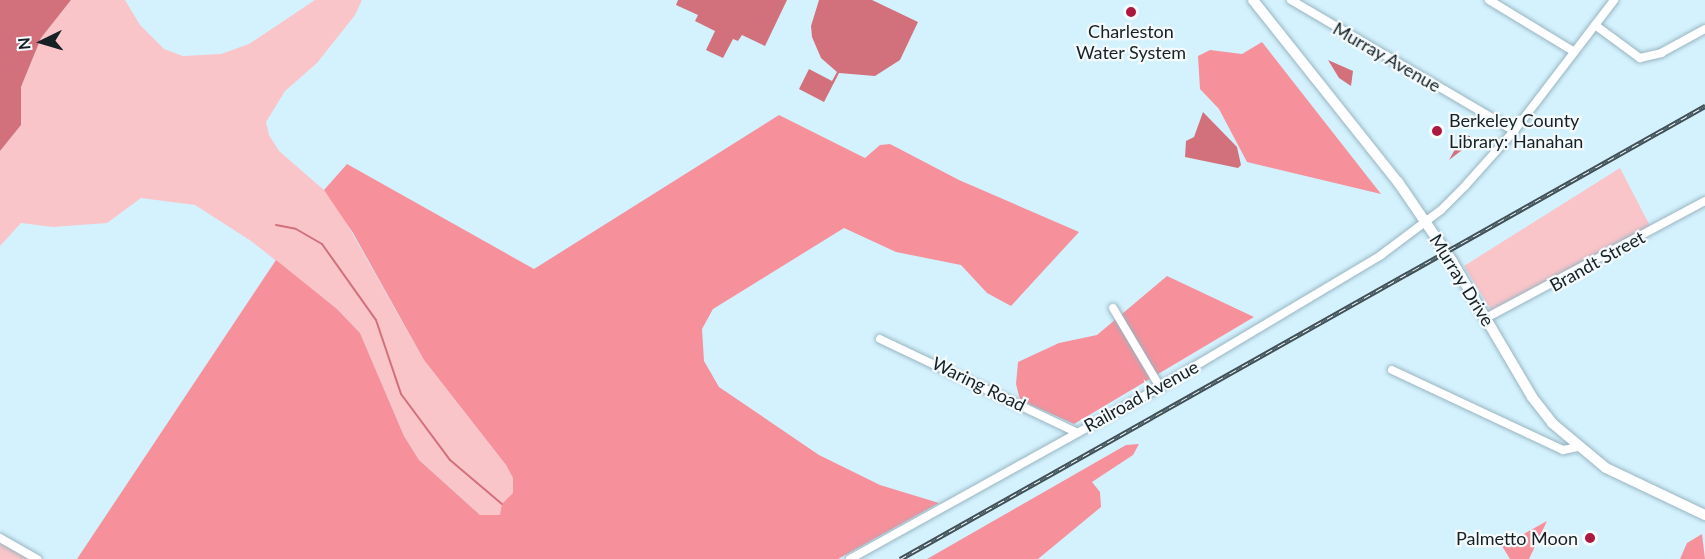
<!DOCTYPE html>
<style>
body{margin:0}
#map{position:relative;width:1705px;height:559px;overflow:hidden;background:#d4f2fe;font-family:Lato,sans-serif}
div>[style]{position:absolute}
.green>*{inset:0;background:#f9c5c9}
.forest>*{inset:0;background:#f6909b}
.water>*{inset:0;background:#d2707c}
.stream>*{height:2px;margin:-1px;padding:0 1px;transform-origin:1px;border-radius:1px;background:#d2707c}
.roads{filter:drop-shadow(0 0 2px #99b5c0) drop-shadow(0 0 2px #99b5c0)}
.minor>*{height:8px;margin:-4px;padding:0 4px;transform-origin:4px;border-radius:4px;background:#fff}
.tertiary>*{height:10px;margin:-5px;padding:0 5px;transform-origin:5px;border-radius:5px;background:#fff}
.rail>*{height:4.5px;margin-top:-2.25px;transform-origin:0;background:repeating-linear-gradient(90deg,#f5fbfd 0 7px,#415056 0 14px);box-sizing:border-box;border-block:2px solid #415056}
.dots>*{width:16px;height:16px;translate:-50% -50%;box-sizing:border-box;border:3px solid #f5fbfd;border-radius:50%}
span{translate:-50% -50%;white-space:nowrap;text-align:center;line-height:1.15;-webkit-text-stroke:4.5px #f5fbfd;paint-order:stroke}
.poi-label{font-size:18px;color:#162125}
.left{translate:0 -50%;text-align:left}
.right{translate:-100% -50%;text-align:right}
.street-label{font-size:18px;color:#162125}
.north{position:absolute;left:12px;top:12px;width:60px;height:60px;-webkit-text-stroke:4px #f5fbfd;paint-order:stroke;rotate:265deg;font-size:16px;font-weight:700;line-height:24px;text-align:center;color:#162125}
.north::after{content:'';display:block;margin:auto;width:21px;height:27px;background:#162125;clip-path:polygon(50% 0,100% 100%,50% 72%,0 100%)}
</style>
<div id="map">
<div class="green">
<i style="clip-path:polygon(71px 0,125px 0,140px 25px,164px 49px,183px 56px,221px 54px,249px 44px,315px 0,362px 0,355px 15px,317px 63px,285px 91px,266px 122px,269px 135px,279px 151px,324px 190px,339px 210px,424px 360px,506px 465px,513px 478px,513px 493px,500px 515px,480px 515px,419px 460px,404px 436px,360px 333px,337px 309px,251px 241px,195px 205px,141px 198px,107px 223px,53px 227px,21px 223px,0 246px,0 151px,21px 125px,21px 87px,41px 38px)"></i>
<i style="clip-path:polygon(1620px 168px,1650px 226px,1491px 310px,1464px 266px)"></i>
<i style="clip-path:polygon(0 538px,37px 559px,0 559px)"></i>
</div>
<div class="forest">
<i style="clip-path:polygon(1262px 42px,1381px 194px,1247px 162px,1219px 109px,1200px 89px,1198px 56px,1210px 50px,1242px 54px)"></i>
<i style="clip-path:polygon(779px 115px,865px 158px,880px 145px,890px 144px,959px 180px,1079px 232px,1011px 306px,987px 293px,961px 265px,896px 252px,844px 228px,713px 309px,702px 329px,704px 361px,719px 387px,819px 455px,880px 485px,939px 503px,838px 559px,77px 559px,276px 260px,337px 309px,360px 333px,404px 436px,419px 460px,480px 515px,500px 515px,502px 504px,513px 493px,513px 478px,506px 465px,424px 360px,353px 233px,324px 190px,347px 164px,534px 269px)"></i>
<i style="clip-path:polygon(1167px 276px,1254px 317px,1074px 424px,1020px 400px,1016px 384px,1018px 362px,1059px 343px,1097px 335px)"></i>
<i style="clip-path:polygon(1139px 444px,1133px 455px,1092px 482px,1100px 492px,1101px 507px,1038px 559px,927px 559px,1126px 445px)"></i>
<i style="clip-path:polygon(1547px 521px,1529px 559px,1510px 559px,1502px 546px)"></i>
<i style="clip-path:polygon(1702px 534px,1705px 559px,1680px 559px,1687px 543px)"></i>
</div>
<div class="water">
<i style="clip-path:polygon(0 0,71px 0,41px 38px,21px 87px,21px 125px,0 151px)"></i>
<i style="clip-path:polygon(678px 0,787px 0,765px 46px,742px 35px,738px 41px,733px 39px,723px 58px,706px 50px,715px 31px,695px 21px,698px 15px,676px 5px)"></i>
<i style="clip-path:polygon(819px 0,872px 0,918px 22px,900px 60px,875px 76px,839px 73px,824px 102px,799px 89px,809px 69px,832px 81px,837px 72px,821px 58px,812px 37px,811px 26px)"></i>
<i style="clip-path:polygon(1328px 60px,1353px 71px,1351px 86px,1339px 78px)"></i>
<i style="clip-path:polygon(1203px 112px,1237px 147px,1241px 165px,1238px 168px,1185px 157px,1186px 141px,1194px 137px)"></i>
<i style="clip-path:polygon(1463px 135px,1470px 136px,1470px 144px,1449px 160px)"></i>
</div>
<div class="stream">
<i style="left:276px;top:225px;width:20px;rotate:11deg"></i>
<i style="left:296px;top:229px;width:30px;rotate:30deg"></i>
<i style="left:322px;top:244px;width:93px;rotate:54.6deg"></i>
<i style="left:376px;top:320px;width:78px;rotate:71.3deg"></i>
<i style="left:401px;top:394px;width:82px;rotate:53.4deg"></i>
<i style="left:450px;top:460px;width:68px;rotate:40.2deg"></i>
</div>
<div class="roads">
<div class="minor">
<i style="left:1291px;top:0;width:259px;rotate:30.4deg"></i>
<i style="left:1489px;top:0;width:98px;rotate:31.3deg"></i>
<i style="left:1595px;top:25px;width:56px;rotate:36.3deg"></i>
<i style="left:1640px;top:58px;width:22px;rotate:-13deg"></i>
<i style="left:1661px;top:53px;width:50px;rotate:-28.6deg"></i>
<i style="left:1113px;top:308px;width:92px;rotate:59.3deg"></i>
<i style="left:1486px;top:318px;width:248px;rotate:-28.1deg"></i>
<i style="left:880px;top:339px;width:217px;rotate:25.4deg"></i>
<i style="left:1392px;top:370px;width:189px;rotate:25.1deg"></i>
<i style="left:1563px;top:450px;width:15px;rotate:-11deg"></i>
<i style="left:0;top:538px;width:43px;rotate:29.6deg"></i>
<i style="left:850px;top:559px;width:355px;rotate:-29deg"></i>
<i style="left:1160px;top:387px;width:257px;rotate:-30.8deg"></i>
<i style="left:1381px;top:255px;width:75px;rotate:-36.9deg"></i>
<i style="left:1441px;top:210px;width:34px;rotate:-45deg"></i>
<i style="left:1465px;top:186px;width:74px;rotate:-48.3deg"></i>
<i style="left:1514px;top:131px;width:165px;rotate:-52.6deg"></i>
</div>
<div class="tertiary">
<i style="left:1253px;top:0;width:233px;rotate:51.5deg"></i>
<i style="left:1398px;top:182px;width:96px;rotate:55.6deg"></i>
<i style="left:1452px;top:261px;width:158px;rotate:59.5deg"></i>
<i style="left:1532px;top:397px;width:33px;rotate:52deg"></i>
<i style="left:1552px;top:423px;width:70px;rotate:39.8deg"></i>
<i style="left:1606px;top:468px;width:110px;rotate:25.4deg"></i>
</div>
</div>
<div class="rail">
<i style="left:900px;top:559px;width:924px;rotate:-29.37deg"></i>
</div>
<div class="dots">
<i style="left:1131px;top:12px;background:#ac1840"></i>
<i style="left:1437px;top:131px;background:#ac1840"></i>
<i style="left:1590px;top:538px;background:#ac1840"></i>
</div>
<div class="poi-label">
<span style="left:1131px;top:42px">Charleston<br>Water System</span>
<span class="left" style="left:1449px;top:131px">Berkeley County<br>Library: Hanahan</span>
<span class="right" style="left:1578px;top:538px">Palmetto Moon</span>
</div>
<div class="street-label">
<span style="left:1387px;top:57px;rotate:30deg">Murray Avenue</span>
<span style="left:1597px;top:261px;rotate:-29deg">Brandt Street</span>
<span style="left:1462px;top:280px;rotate:58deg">Murray Drive</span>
<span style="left:979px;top:384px;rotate:26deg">Waring Road</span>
<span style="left:1141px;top:396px;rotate:-29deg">Railroad Avenue</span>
</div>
<div class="north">N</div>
</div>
